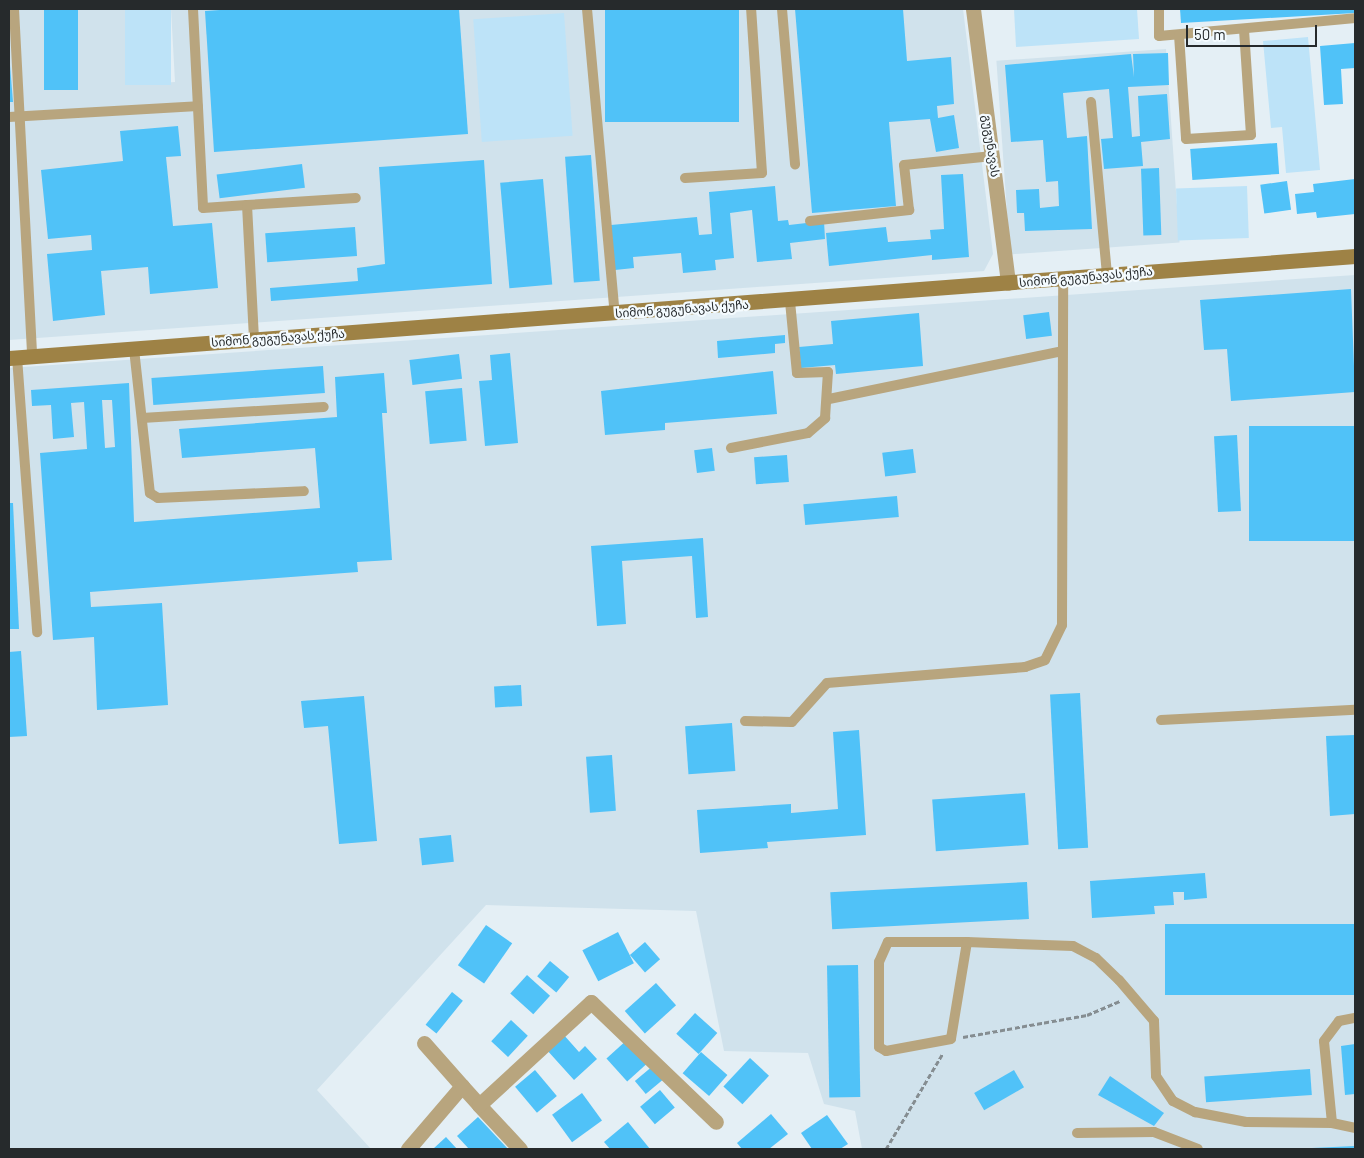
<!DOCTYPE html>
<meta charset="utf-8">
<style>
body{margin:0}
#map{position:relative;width:1364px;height:1158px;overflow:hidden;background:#e4eff5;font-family:Barlow,"Noto Sans Georgian",sans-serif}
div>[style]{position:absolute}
.built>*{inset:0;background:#d0e2ec;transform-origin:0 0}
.green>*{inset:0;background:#bde3f8;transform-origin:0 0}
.building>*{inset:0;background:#50c2f8;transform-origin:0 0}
.path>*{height:3px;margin-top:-1.5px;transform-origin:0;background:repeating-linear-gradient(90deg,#858d91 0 5px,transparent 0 7.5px)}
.lane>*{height:10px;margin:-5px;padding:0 5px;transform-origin:5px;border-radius:5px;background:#b8a57e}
.street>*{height:15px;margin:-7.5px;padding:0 7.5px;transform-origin:7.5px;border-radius:7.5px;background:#b8a57e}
.secondary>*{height:15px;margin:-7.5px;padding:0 7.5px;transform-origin:7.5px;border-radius:7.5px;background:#9e8245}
span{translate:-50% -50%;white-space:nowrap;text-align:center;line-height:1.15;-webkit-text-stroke:4.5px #f4fbff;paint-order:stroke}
.street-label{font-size:12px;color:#262a2c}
.frame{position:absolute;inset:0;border:10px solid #262a2c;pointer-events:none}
.scale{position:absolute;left:1186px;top:25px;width:131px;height:22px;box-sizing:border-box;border:2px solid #262a2c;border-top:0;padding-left:6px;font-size:15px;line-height:18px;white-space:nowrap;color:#262a2c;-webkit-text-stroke:4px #f4fbff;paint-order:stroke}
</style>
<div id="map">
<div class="built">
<i style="clip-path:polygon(9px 9px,125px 9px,129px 85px,175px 82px,171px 9px,963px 9px,993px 254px,984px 271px,9px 340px)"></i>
<i style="left:1166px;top:49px;width:194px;height:170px;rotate:86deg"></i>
<i style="clip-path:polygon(1355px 275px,1355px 1149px,862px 1149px,855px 1111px,824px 1104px,808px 1053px,724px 1051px,696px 911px,486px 905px,317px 1090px,371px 1149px,9px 1149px,9px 368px)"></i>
</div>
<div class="green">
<i style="left:125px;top:9px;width:46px;height:76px"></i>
<i style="clip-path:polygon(1014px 9px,1137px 9px,1139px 39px,1016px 47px)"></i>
<i style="left:564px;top:13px;width:123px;height:91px;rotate:86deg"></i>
<i style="clip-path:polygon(1308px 37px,1320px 170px,1286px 173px,1282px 127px,1271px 128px,1263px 41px)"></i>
<i style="left:1247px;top:186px;width:52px;height:71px;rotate:88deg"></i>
</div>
<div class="building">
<i style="left:44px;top:9px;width:34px;height:81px"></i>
<i style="clip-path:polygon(235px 9px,459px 9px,468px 134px,214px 152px,205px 11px)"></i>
<i style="left:605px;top:9px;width:134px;height:113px"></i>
<i style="clip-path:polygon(795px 9px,903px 9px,907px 61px,951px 57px,954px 104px,937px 106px,938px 118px,954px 115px,959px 148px,936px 152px,930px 119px,889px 122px,896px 206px,812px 213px)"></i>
<i style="clip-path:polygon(1180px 9px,1355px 9px,1355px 13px,1181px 23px)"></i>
<i style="clip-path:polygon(1355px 43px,1355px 68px,1341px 69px,1343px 104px,1324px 105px,1320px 46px)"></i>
<i style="clip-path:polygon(9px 53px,13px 102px,9px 102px)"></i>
<i style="clip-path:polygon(1168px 53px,1169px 85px,1128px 87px,1132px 137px,1140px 136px,1138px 96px,1167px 94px,1170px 139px,1141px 142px,1143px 166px,1104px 169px,1101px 139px,1113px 138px,1109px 89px,1063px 93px,1067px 138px,1087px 136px,1092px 229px,1025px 231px,1024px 213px,1017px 213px,1016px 190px,1039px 189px,1040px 208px,1059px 206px,1058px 181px,1046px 182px,1043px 140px,1011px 142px,1005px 65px,1131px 54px,1134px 77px,1133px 54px)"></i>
<i style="clip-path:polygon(178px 126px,181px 156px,166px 157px,173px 226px,212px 223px,218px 288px,150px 294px,148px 267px,101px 271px,105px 315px,53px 321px,47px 254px,92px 250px,91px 235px,48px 239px,41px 170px,123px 161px,120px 131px)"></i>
<i style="left:1277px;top:143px;width:31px;height:87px;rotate:86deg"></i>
<i style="left:591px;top:155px;width:126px;height:26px;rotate:86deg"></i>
<i style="clip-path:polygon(484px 160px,492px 284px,271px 301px,270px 288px,358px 281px,357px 268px,385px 264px,379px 167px)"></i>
<i style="left:302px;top:164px;width:24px;height:86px;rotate:83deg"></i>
<i style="left:1159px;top:168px;width:67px;height:18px;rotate:88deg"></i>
<i style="clip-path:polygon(963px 174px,969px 257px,932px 260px,932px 255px,829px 266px,826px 233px,886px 227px,888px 242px,931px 239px,930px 230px,944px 229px,941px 175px)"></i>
<i style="left:543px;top:179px;width:106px;height:43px;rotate:85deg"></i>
<i style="clip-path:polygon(1355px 179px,1355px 214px,1317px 218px,1316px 212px,1297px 214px,1295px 194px,1314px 192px,1313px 184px)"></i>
<i style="left:1287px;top:181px;width:29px;height:27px;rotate:82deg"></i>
<i style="clip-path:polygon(775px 186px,778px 221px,788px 220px,789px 225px,824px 221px,825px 239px,790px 243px,792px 259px,757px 262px,752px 210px,730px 213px,734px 258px,715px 260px,716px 270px,683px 273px,681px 253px,633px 257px,634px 268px,615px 270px,611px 225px,697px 217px,699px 235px,712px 234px,709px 192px)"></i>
<i style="left:355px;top:227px;width:29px;height:90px;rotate:86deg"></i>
<i style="clip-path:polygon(1351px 289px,1355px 392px,1231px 401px,1227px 349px,1204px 350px,1200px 300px)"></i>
<i style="left:1049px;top:312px;width:24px;height:26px;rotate:83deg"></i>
<i style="clip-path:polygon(919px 313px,923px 366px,836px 374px,835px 365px,801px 368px,799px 347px,833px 344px,831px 321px)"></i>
<i style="clip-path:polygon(785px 335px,785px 343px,775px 344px,775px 353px,718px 358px,717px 341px)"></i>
<i style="clip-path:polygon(510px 353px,518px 443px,485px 446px,479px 381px,492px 380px,490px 355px)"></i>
<i style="left:459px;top:354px;width:25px;height:50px;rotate:83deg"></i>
<i style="left:323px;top:366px;width:27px;height:172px;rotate:86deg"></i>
<i style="clip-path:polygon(773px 371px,777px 414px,665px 423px,665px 430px,605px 435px,601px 391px)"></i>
<i style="clip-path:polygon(evenodd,384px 373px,387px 413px,382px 413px,392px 560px,357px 562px,358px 572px,90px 592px,91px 607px,162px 603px,168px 705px,97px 710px,94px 637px,53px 640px,40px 453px,87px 449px,84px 402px,71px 403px,74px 437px,53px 439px,51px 405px,32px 406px,31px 390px,129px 383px,134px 522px,320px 508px,315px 448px,182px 458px,179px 429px,337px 417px,335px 377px,384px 373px,102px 400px,112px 400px,115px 447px,105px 448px,102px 400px)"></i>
<i style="left:462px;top:388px;width:53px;height:37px;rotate:85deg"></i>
<i style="left:1355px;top:426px;width:115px;height:106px;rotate:90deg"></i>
<i style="left:1237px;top:435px;width:76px;height:23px;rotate:87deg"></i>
<i style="left:712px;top:448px;width:23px;height:18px;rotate:83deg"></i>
<i style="left:913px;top:449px;width:24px;height:31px;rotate:83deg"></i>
<i style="left:787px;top:455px;width:27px;height:33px;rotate:86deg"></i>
<i style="left:897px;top:496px;width:21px;height:94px;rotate:85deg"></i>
<i style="clip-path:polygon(9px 503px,13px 503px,19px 629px,9px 629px)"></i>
<i style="clip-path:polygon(703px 538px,708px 617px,696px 618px,692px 556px,622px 561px,626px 624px,597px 626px,591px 546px)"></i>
<i style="clip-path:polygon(21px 651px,27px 736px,9px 737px,9px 652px)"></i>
<i style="left:521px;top:685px;width:21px;height:27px;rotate:87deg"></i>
<i style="left:1080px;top:693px;width:155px;height:30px;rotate:87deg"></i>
<i style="clip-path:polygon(364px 696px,377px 841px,339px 844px,328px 726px,304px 728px,301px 701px)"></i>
<i style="left:732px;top:723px;width:48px;height:47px;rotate:86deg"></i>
<i style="clip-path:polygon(859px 730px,866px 835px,767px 842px,768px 848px,700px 853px,697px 810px,791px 804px,791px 813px,838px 809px,833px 732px)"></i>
<i style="clip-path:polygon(1355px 735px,1355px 814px,1330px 816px,1326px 736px)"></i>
<i style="left:612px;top:755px;width:56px;height:26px;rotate:86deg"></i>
<i style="left:1025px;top:793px;width:52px;height:93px;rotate:86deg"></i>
<i style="left:451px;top:835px;width:27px;height:32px;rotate:84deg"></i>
<i style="clip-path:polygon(1205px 873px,1207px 898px,1184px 900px,1184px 892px,1173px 892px,1174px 905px,1154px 906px,1155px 914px,1092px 918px,1090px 881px)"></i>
<i style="left:1027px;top:882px;width:37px;height:197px;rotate:87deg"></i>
<i style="left:1355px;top:924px;width:71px;height:190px;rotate:90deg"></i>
<i style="left:486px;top:925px;width:32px;height:49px;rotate:35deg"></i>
<i style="left:618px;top:932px;width:35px;height:40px;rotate:63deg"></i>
<i style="left:645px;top:942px;width:23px;height:20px;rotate:49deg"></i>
<i style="left:550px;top:961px;width:25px;height:20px;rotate:40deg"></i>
<i style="left:858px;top:965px;width:132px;height:31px;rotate:89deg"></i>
<i style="left:527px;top:975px;width:31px;height:25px;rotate:42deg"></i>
<i style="left:656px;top:983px;width:30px;height:42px;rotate:48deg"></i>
<i style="left:452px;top:992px;width:14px;height:42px;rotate:39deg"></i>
<i style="left:695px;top:1013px;width:30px;height:28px;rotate:42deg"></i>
<i style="left:511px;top:1020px;width:23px;height:29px;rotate:43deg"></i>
<i style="clip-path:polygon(563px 1034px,579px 1052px,585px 1046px,597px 1059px,574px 1080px,546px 1049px)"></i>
<i style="left:628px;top:1039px;width:31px;height:29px;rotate:48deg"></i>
<i style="clip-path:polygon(1355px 1044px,1355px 1094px,1345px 1095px,1341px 1046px)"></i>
<i style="left:701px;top:1052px;width:35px;height:28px;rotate:41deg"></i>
<i style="left:750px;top:1058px;width:26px;height:39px;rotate:43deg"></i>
<i style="left:654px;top:1065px;width:17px;height:25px;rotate:50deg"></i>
<i style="left:1310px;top:1069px;width:26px;height:106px;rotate:86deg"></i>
<i style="left:535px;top:1070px;width:34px;height:26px;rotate:50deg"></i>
<i style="left:1014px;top:1070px;width:20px;height:46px;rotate:60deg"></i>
<i style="clip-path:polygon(1110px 1076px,1164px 1113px,1154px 1126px,1098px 1095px)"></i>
<i style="left:660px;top:1090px;width:23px;height:26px;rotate:50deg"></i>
<i style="left:582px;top:1093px;width:34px;height:37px;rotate:54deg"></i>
<i style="clip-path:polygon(771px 1114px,788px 1134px,769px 1149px,742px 1149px,737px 1143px)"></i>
<i style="clip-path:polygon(827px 1115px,848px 1144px,840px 1149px,812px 1149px,801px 1133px)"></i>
<i style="clip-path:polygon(478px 1117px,508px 1149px,469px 1149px,457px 1136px)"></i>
<i style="clip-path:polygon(628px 1122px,650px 1149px,610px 1149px,604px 1142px)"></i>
<i style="clip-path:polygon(446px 1137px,457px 1149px,433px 1149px)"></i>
<i style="clip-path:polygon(1355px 1146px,1355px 1149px,1312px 1149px,1312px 1148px)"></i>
</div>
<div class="path">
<i style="left:963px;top:1037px;width:126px;rotate:-10.1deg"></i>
<i style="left:1087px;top:1015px;width:36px;rotate:-23deg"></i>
<i style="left:886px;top:1149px;width:112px;rotate:-59.3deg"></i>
</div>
<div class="lane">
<i style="left:14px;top:9px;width:347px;rotate:87deg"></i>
<i style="left:193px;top:9px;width:199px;rotate:87.1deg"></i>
<i style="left:203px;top:208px;width:44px;rotate:-3.9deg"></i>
<i style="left:247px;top:205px;width:135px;rotate:87deg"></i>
<i style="left:587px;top:9px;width:306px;rotate:84.8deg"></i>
<i style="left:782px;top:9px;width:156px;rotate:85.2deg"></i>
<i style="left:1159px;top:9px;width:27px;rotate:90deg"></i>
<i style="left:1159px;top:36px;width:197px;rotate:-5.2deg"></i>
<i style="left:1179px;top:35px;width:104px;rotate:86.1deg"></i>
<i style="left:1186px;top:139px;width:65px;rotate:-3.5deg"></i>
<i style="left:1251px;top:135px;width:106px;rotate:-93.8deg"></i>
<i style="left:1091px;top:102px;width:175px;rotate:84.7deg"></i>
<i style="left:9px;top:117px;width:189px;rotate:-3.3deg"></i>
<i style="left:685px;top:178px;width:77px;rotate:-3.7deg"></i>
<i style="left:762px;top:173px;width:164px;rotate:-93.8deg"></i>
<i style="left:247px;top:205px;width:109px;rotate:-3.7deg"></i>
<i style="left:810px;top:221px;width:100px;rotate:-6.3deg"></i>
<i style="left:909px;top:210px;width:45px;rotate:-96.3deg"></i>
<i style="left:904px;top:165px;width:89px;rotate:-5.8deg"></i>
<i style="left:134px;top:349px;width:145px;rotate:83.7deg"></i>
<i style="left:150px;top:493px;width:9px;rotate:32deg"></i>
<i style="left:158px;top:498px;width:146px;rotate:-2.7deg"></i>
<i style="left:17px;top:357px;width:276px;rotate:85.8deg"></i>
<i style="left:829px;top:399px;width:238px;rotate:-11.6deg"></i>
<i style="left:142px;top:418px;width:182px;rotate:-3.5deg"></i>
<i style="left:731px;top:448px;width:78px;rotate:-11deg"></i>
<i style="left:808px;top:433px;width:23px;rotate:-41deg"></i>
<i style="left:825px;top:418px;width:46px;rotate:-86.3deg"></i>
<i style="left:828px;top:372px;width:31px;rotate:178deg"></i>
<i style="left:797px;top:373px;width:72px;rotate:-95.6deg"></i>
<i style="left:1161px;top:720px;width:194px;rotate:-3deg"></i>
<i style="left:745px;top:721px;width:47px;rotate:1.2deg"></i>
<i style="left:792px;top:722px;width:52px;rotate:-48.1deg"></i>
<i style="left:827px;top:683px;width:199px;rotate:-4.6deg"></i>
<i style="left:1025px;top:667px;width:21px;rotate:-19deg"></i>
<i style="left:1045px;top:660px;width:39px;rotate:-64deg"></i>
<i style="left:1062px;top:625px;width:346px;rotate:-89.8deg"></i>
<i style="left:967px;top:942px;width:98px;rotate:99.4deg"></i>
<i style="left:951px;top:1039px;width:66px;rotate:169.5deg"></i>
<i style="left:886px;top:1051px;width:8px;rotate:-150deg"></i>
<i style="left:879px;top:1047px;width:85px;rotate:-90deg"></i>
<i style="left:879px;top:962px;width:22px;rotate:-66deg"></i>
<i style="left:888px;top:942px;width:79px"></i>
<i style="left:967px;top:942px;width:106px;rotate:2.2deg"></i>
<i style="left:1073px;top:946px;width:26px;rotate:28deg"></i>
<i style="left:1096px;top:958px;width:32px;rotate:44deg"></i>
<i style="left:1119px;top:980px;width:54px;rotate:49.5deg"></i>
<i style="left:1154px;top:1021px;width:55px;rotate:87.9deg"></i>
<i style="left:1156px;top:1076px;width:30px;rotate:56deg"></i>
<i style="left:1173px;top:1101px;width:25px;rotate:27deg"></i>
<i style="left:1195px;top:1112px;width:52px;rotate:11.1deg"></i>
<i style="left:1246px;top:1122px;width:86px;rotate:0.7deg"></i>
<i style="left:1332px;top:1123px;width:24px;rotate:12deg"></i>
<i style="left:1332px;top:1123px;width:82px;rotate:-95.6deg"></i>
<i style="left:1324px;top:1041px;width:25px;rotate:-53deg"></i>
<i style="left:1339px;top:1021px;width:16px;rotate:-11deg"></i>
<i style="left:1077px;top:1133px;width:77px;rotate:-0.7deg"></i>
<i style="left:1154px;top:1132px;width:47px;rotate:21.1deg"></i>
</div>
<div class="street">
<i style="left:973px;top:9px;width:276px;rotate:82.7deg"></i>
<i style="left:424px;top:1043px;width:57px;rotate:48.5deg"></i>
<i style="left:408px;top:1149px;width:83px;rotate:-49.4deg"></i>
<i style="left:462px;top:1086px;width:25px;rotate:48deg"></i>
<i style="left:520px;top:1149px;width:60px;rotate:-133deg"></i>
<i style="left:479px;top:1105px;width:152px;rotate:-42.6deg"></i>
<i style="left:591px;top:1002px;width:173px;rotate:43.8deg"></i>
</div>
<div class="secondary">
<i style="left:9px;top:358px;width:1350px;rotate:-4.33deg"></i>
</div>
<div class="street-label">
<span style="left:991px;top:146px;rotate:82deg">გუგუნავას</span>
<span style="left:1086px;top:277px;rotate:-5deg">სიმონ გუგუნავას ქუჩა</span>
<span style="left:682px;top:309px;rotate:-4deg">სიმონ გუგუნავას ქუჩა</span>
<span style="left:278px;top:338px;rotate:-4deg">სიმონ გუგუნავას ქუჩა</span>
</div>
<div class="frame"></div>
<div class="scale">50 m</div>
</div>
